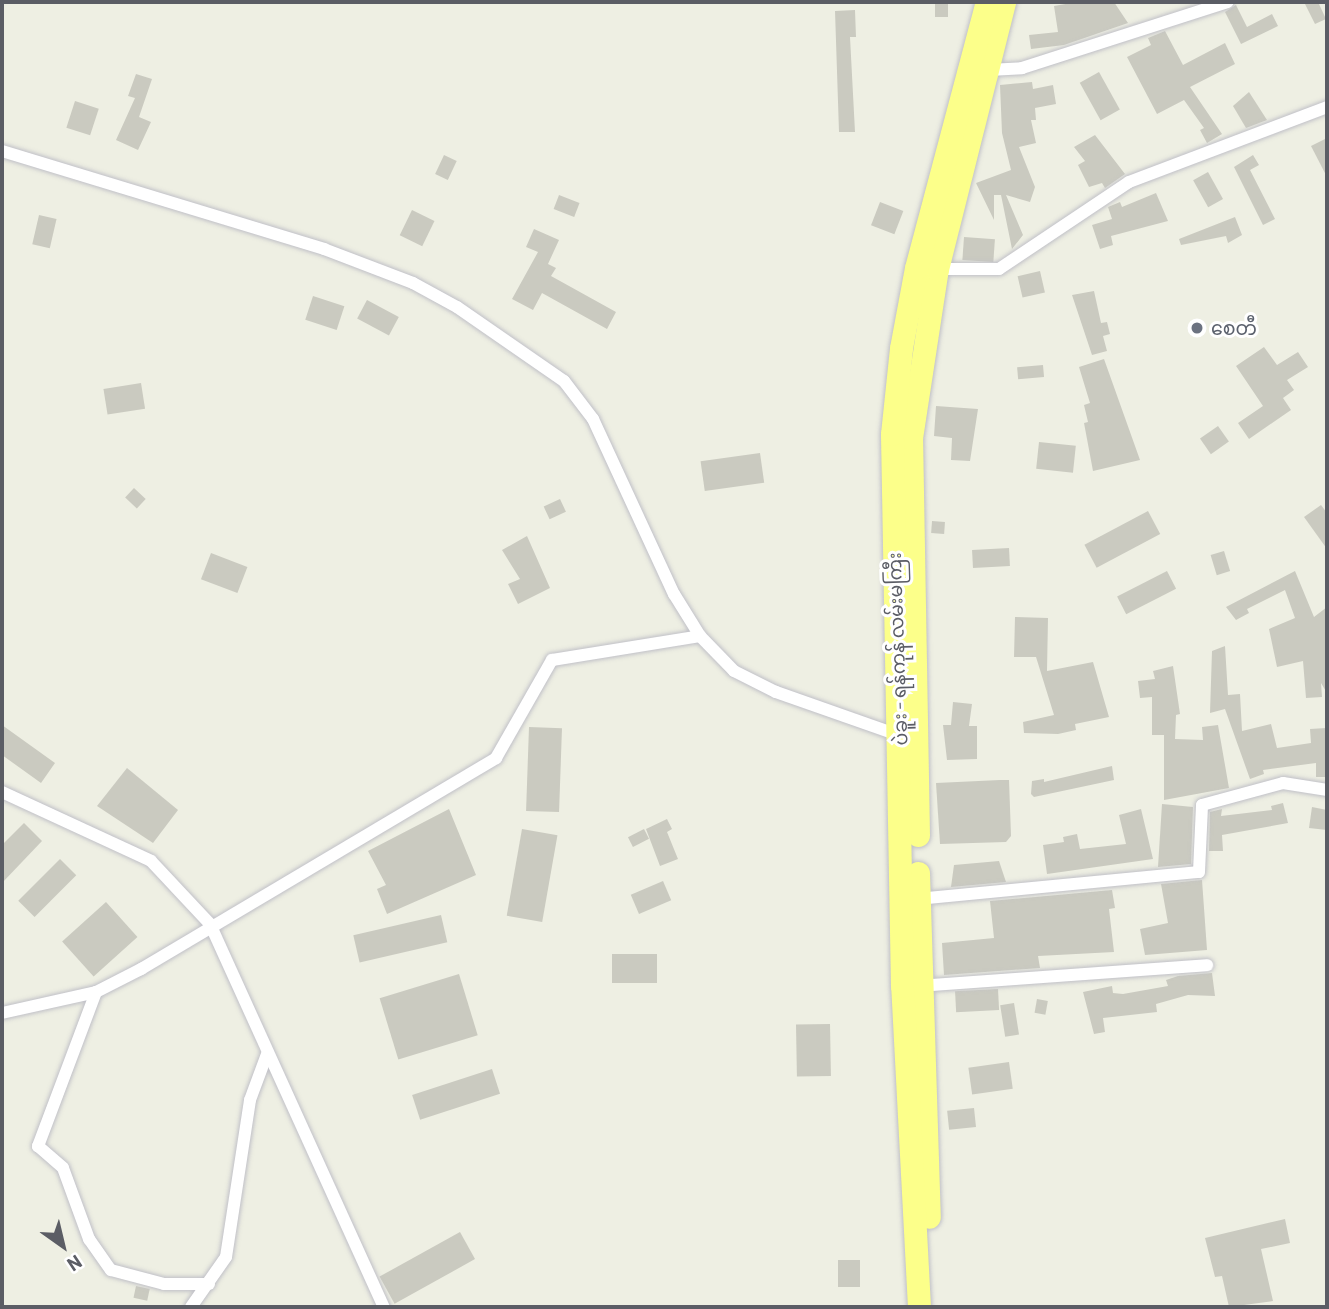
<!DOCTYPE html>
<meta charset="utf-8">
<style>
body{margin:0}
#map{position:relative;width:1329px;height:1309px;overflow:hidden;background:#eeefe3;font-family:Barlow,"Noto Sans Myanmar",sans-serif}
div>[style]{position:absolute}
.building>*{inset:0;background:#cacac0;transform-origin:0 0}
.roads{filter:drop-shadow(0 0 2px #c0c0c7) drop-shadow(0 0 2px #c0c0c7)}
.street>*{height:12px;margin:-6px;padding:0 6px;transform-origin:6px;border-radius:6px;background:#fff}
.highway>*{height:23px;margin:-11.5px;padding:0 11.5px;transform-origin:11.5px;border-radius:11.5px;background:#fcff8a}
.dots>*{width:19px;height:19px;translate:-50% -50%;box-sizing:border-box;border:4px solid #fff;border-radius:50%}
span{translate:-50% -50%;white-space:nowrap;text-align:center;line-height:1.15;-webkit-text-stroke:6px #fff;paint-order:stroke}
.worship-label{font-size:19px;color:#5b616d}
.left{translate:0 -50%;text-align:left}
.street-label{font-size:19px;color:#5b5d65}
.frame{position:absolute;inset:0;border:4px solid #5b5d65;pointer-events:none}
.north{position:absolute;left:28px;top:1211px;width:70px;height:70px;-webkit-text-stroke:5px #fff;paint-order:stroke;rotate:146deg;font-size:19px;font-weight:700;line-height:28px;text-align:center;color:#5b5d65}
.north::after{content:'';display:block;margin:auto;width:24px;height:32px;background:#5b5d65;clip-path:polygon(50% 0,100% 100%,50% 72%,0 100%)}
</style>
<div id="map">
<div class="building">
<i style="left:935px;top:2px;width:13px;height:15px"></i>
<i style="clip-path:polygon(1077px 2px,1114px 2px,1128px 23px,1064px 45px,1031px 49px,1029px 35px,1058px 32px,1054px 6px)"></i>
<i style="clip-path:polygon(1304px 2px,1318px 2px,1326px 19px,1315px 24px)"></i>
<i style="clip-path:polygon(1236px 5px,1247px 27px,1272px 14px,1278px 26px,1241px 44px,1225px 12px)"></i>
<i style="clip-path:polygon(855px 10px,856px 37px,850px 37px,855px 132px,839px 132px,835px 11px)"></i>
<i style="clip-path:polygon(1165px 31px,1183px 65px,1225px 43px,1235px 64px,1190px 87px,1222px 134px,1207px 143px,1200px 130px,1204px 128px,1184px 100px,1157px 114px,1127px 57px,1151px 45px,1148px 38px)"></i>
<i style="left:1099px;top:72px;width:43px;height:22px;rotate:61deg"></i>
<i style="clip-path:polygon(136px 74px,152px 79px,139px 117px,151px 122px,138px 150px,116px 140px,135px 98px,128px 96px)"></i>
<i style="clip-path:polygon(1032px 82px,1033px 89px,1053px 85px,1056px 104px,1035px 108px,1036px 120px,1031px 120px,1036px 143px,1019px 147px,1035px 187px,1030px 202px,1006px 195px,1023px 235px,1012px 249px,1001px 195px,994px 195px,994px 220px,976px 183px,1011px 170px,1002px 133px,1000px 85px)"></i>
<i style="clip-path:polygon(1249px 92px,1267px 120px,1246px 128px,1233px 106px)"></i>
<i style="left:75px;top:101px;width:25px;height:28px;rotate:18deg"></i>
<i style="clip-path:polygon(1095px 135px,1125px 174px,1105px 188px,1102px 183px,1089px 187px,1078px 165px,1085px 161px,1074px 147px)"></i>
<i style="clip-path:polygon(1327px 138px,1327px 177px,1311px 146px)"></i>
<i style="left:444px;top:155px;width:14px;height:21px;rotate:25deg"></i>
<i style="clip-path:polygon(1253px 155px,1259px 165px,1250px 170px,1275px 219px,1263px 225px,1234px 167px)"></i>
<i style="left:1208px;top:172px;width:31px;height:17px;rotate:61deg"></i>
<i style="clip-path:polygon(1156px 193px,1168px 221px,1111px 236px,1113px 245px,1100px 249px,1092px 225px,1112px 219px,1108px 207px,1120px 202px,1122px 207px)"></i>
<i style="left:559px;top:195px;width:22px;height:15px;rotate:21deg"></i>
<i style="left:880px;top:202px;width:25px;height:25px;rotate:21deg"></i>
<i style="left:412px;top:210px;width:25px;height:28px;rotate:26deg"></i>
<i style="left:39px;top:215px;width:18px;height:30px;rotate:13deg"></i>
<i style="clip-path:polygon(1235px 217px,1242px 235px,1228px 243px,1226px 236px,1181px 245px,1179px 239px)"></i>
<i style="clip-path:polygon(534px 229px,559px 240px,548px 264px,556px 268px,551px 276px,616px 312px,607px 329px,542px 293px,533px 310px,512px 299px,538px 252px,526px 247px)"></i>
<i style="left:964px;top:237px;width:31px;height:23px;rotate:4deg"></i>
<i style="left:1040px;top:271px;width:22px;height:23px;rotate:77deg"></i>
<i style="clip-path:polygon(1094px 291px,1101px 323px,1107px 322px,1110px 334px,1103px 336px,1107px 351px,1092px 355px,1072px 295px)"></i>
<i style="left:313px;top:296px;width:33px;height:25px;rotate:18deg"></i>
<i style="left:367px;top:300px;width:36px;height:21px;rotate:28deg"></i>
<i style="clip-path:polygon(1264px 347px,1277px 365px,1298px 352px,1308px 367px,1287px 380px,1294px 390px,1283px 398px,1291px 410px,1249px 439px,1238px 423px,1263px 406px,1236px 366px)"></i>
<i style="clip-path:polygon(1104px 359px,1140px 460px,1093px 471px,1084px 423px,1088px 422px,1084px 405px,1090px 403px,1079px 367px)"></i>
<i style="left:1043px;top:365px;width:12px;height:26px;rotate:85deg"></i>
<i style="left:141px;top:383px;width:26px;height:38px;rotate:81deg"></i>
<i style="clip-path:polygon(936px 406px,978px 409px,970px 461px,951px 460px,952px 438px,934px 436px)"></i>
<i style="left:1218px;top:426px;width:19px;height:22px;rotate:55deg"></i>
<i style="left:1039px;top:442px;width:37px;height:27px;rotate:6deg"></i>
<i style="left:760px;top:453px;width:30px;height:60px;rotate:82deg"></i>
<i style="left:134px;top:488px;width:16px;height:13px;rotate:43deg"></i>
<i style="left:560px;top:499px;width:14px;height:18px;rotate:65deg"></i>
<i style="clip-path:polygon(1321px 505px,1327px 513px,1327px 549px,1304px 517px)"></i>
<i style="left:1148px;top:511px;width:26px;height:72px;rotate:62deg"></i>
<i style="left:932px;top:521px;width:13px;height:12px;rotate:4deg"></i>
<i style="clip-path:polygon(527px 536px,550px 588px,518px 604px,508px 584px,520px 579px,502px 550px)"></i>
<i style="left:1009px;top:548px;width:18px;height:37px;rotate:87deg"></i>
<i style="left:1224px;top:551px;width:21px;height:14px;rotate:73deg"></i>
<i style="left:211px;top:553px;width:39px;height:28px;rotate:21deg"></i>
<i style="left:1167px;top:571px;width:20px;height:56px;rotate:63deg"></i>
<i style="clip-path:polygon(1295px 571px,1314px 617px,1327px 607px,1327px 693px,1321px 683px,1322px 697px,1306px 698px,1303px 661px,1277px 667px,1269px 629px,1295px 618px,1285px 590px,1247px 609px,1249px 613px,1236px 620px,1226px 607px)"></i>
<i style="clip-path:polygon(1015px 617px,1048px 618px,1047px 671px,1093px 662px,1109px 717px,1075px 724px,1076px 730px,1058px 734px,1024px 733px,1023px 722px,1054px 715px,1036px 657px,1014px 657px)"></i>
<i style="clip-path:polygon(1225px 646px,1228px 695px,1240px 694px,1242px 731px,1271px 724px,1277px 748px,1311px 743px,1310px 729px,1326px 728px,1327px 777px,1316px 777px,1316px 763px,1263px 770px,1264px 774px,1250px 779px,1225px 709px,1210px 713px,1212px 651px)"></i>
<i style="clip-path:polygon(1173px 666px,1180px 714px,1176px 715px,1175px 739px,1203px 740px,1202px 727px,1218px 725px,1229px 788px,1164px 800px,1164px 735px,1152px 735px,1152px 697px,1140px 698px,1138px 681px,1155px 679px,1153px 671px)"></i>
<i style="clip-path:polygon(953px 702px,972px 704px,969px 726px,977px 726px,977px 759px,947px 760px,943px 725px,951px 725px)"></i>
<i style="clip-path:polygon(2px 725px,55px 763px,41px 783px,2px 755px)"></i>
<i style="left:529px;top:727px;width:33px;height:84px;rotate:2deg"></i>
<i style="clip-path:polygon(1112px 766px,1114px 780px,1034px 797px,1031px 794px,1032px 781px,1044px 779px,1044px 782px)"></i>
<i style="clip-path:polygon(127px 768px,178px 810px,153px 843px,97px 806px)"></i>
<i style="clip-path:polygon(1000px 780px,1009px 780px,1011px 836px,1006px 842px,940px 844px,936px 783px)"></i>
<i style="clip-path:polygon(1283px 803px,1288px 823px,1222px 835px,1223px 851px,1209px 851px,1210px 812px,1222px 809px,1221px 816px,1272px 810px,1271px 806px)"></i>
<i style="clip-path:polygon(1162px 804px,1193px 807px,1191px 864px,1158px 867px)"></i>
<i style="clip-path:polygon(1312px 807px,1327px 810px,1327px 830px,1309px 828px)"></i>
<i style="clip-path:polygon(449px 809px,476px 875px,387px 914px,377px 889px,386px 885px,368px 851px)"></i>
<i style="clip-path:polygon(1141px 809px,1153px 859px,1047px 874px,1043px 845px,1064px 842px,1063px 837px,1077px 834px,1080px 849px,1126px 844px,1119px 815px)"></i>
<i style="clip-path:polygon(667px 819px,672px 829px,667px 832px,678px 859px,660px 866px,646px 829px)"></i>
<i style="clip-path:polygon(24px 823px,42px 841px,2px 883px,2px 845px)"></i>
<i style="left:522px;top:829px;width:36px;height:88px;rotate:10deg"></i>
<i style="left:644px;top:829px;width:11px;height:18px;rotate:63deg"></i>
<i style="left:60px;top:859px;width:23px;height:59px;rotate:45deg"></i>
<i style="clip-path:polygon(999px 861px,1006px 882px,951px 887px,954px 865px)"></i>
<i style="clip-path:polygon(1202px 880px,1207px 950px,1145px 955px,1140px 929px,1168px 923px,1161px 884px)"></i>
<i style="left:663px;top:881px;width:21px;height:35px;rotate:67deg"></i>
<i style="clip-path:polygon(1112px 890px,1115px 908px,1109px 909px,1114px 952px,1038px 956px,1040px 968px,944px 975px,942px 943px,994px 938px,990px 901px)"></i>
<i style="left:106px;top:902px;width:47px;height:59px;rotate:48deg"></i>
<i style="left:441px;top:915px;width:28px;height:90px;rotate:77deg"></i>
<i style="left:612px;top:954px;width:45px;height:29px"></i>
<i style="clip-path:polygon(1212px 973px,1215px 996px,1188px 995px,1156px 1004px,1157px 1012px,1103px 1018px,1105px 1032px,1094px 1034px,1083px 992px,1112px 986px,1113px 993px,1123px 994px,1168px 986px,1166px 980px,1178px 976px)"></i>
<i style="left:459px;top:974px;width:64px;height:83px;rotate:73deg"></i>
<i style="left:998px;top:989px;width:21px;height:43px;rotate:87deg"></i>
<i style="left:1037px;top:999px;width:11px;height:14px;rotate:10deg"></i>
<i style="left:1014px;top:1003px;width:32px;height:14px;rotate:81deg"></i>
<i style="left:830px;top:1024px;width:52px;height:34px;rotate:89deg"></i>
<i style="left:1009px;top:1062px;width:27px;height:41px;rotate:82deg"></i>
<i style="left:492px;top:1069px;width:26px;height:84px;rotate:72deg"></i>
<i style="left:974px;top:1108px;width:19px;height:27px;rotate:84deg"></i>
<i style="clip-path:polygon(1285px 1219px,1290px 1243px,1261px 1249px,1273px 1301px,1229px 1307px,1222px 1276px,1215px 1277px,1205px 1238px)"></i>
<i style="left:460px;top:1232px;width:31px;height:92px;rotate:61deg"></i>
<i style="left:838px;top:1260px;width:22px;height:27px"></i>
<i style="left:136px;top:1286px;width:14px;height:12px;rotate:12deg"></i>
</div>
<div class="roads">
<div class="street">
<i style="left:989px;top:70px;width:33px;rotate:-3deg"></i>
<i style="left:1022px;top:68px;width:216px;rotate:-17.8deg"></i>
<i style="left:2px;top:151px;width:337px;rotate:16.9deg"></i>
<i style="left:324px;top:249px;width:95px;rotate:20.9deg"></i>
<i style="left:413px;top:283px;width:50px;rotate:28.6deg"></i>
<i style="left:457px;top:307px;width:130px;rotate:34.7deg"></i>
<i style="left:564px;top:381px;width:48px;rotate:52.7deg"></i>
<i style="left:593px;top:419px;width:193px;rotate:65.2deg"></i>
<i style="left:674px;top:594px;width:49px;rotate:58.2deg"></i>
<i style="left:700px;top:636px;width:49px;rotate:45.8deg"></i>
<i style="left:734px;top:671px;width:47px;rotate:26.6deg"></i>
<i style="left:776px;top:692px;width:133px;rotate:19.4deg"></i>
<i style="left:934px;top:269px;width:65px"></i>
<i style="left:999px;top:269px;width:156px;rotate:-33.8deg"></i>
<i style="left:1129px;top:182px;width:212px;rotate:-20.7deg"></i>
<i style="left:2px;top:792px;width:164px;rotate:24.8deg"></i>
<i style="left:151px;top:861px;width:86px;rotate:46.9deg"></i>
<i style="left:210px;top:924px;width:421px;rotate:65.6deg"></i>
<i style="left:918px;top:899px;width:282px;rotate:-5.5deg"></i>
<i style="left:1199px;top:872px;width:67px;rotate:-87.4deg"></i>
<i style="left:1202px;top:805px;width:84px;rotate:-15.2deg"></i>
<i style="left:1283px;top:783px;width:45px;rotate:9deg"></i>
<i style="left:917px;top:986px;width:291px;rotate:-4.1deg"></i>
<i style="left:96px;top:992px;width:165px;rotate:110.6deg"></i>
<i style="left:38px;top:1146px;width:33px;rotate:41deg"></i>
<i style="left:63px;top:1168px;width:76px;rotate:69.9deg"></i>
<i style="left:89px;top:1239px;width:38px;rotate:55deg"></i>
<i style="left:111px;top:1270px;width:55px;rotate:14.8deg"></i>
<i style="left:164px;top:1284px;width:45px"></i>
<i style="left:2px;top:1013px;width:96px;rotate:-12.6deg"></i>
<i style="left:96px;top:992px;width:51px;rotate:-27.1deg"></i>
<i style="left:141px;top:969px;width:413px;rotate:-30.7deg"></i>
<i style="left:496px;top:758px;width:113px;rotate:-60.3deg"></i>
<i style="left:552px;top:660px;width:150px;rotate:-9.2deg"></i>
<i style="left:191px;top:1307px;width:61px;rotate:-55deg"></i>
<i style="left:226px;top:1257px;width:159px;rotate:-81.3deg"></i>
<i style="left:250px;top:1100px;width:49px;rotate:-69.7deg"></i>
</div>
<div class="highway">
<i style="left:918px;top:835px;width:397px;rotate:-91deg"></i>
<i style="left:911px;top:438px;width:171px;rotate:-81.3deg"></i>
<i style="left:937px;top:269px;width:275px;rotate:-75.9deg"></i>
<i style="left:918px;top:873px;width:344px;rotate:88.2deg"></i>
<i style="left:919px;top:1307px;width:321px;rotate:-93deg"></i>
<i style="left:902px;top:986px;width:552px;rotate:-91.04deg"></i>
<i style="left:892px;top:434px;width:86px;rotate:-84deg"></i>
<i style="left:901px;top:348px;width:81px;rotate:-79.4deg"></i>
<i style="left:916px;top:268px;width:275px;rotate:-75.1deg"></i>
</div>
</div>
<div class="dots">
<i style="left:1197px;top:328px;background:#6b7280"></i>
</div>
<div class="worship-label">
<span class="left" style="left:1211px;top:328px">စေတီ</span>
</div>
<div class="street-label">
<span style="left:897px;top:649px;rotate:-92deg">ပဲခူး - ရန်ကုန် လမ်းမကြီး</span>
</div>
<div class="frame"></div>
<div class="north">N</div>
</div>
